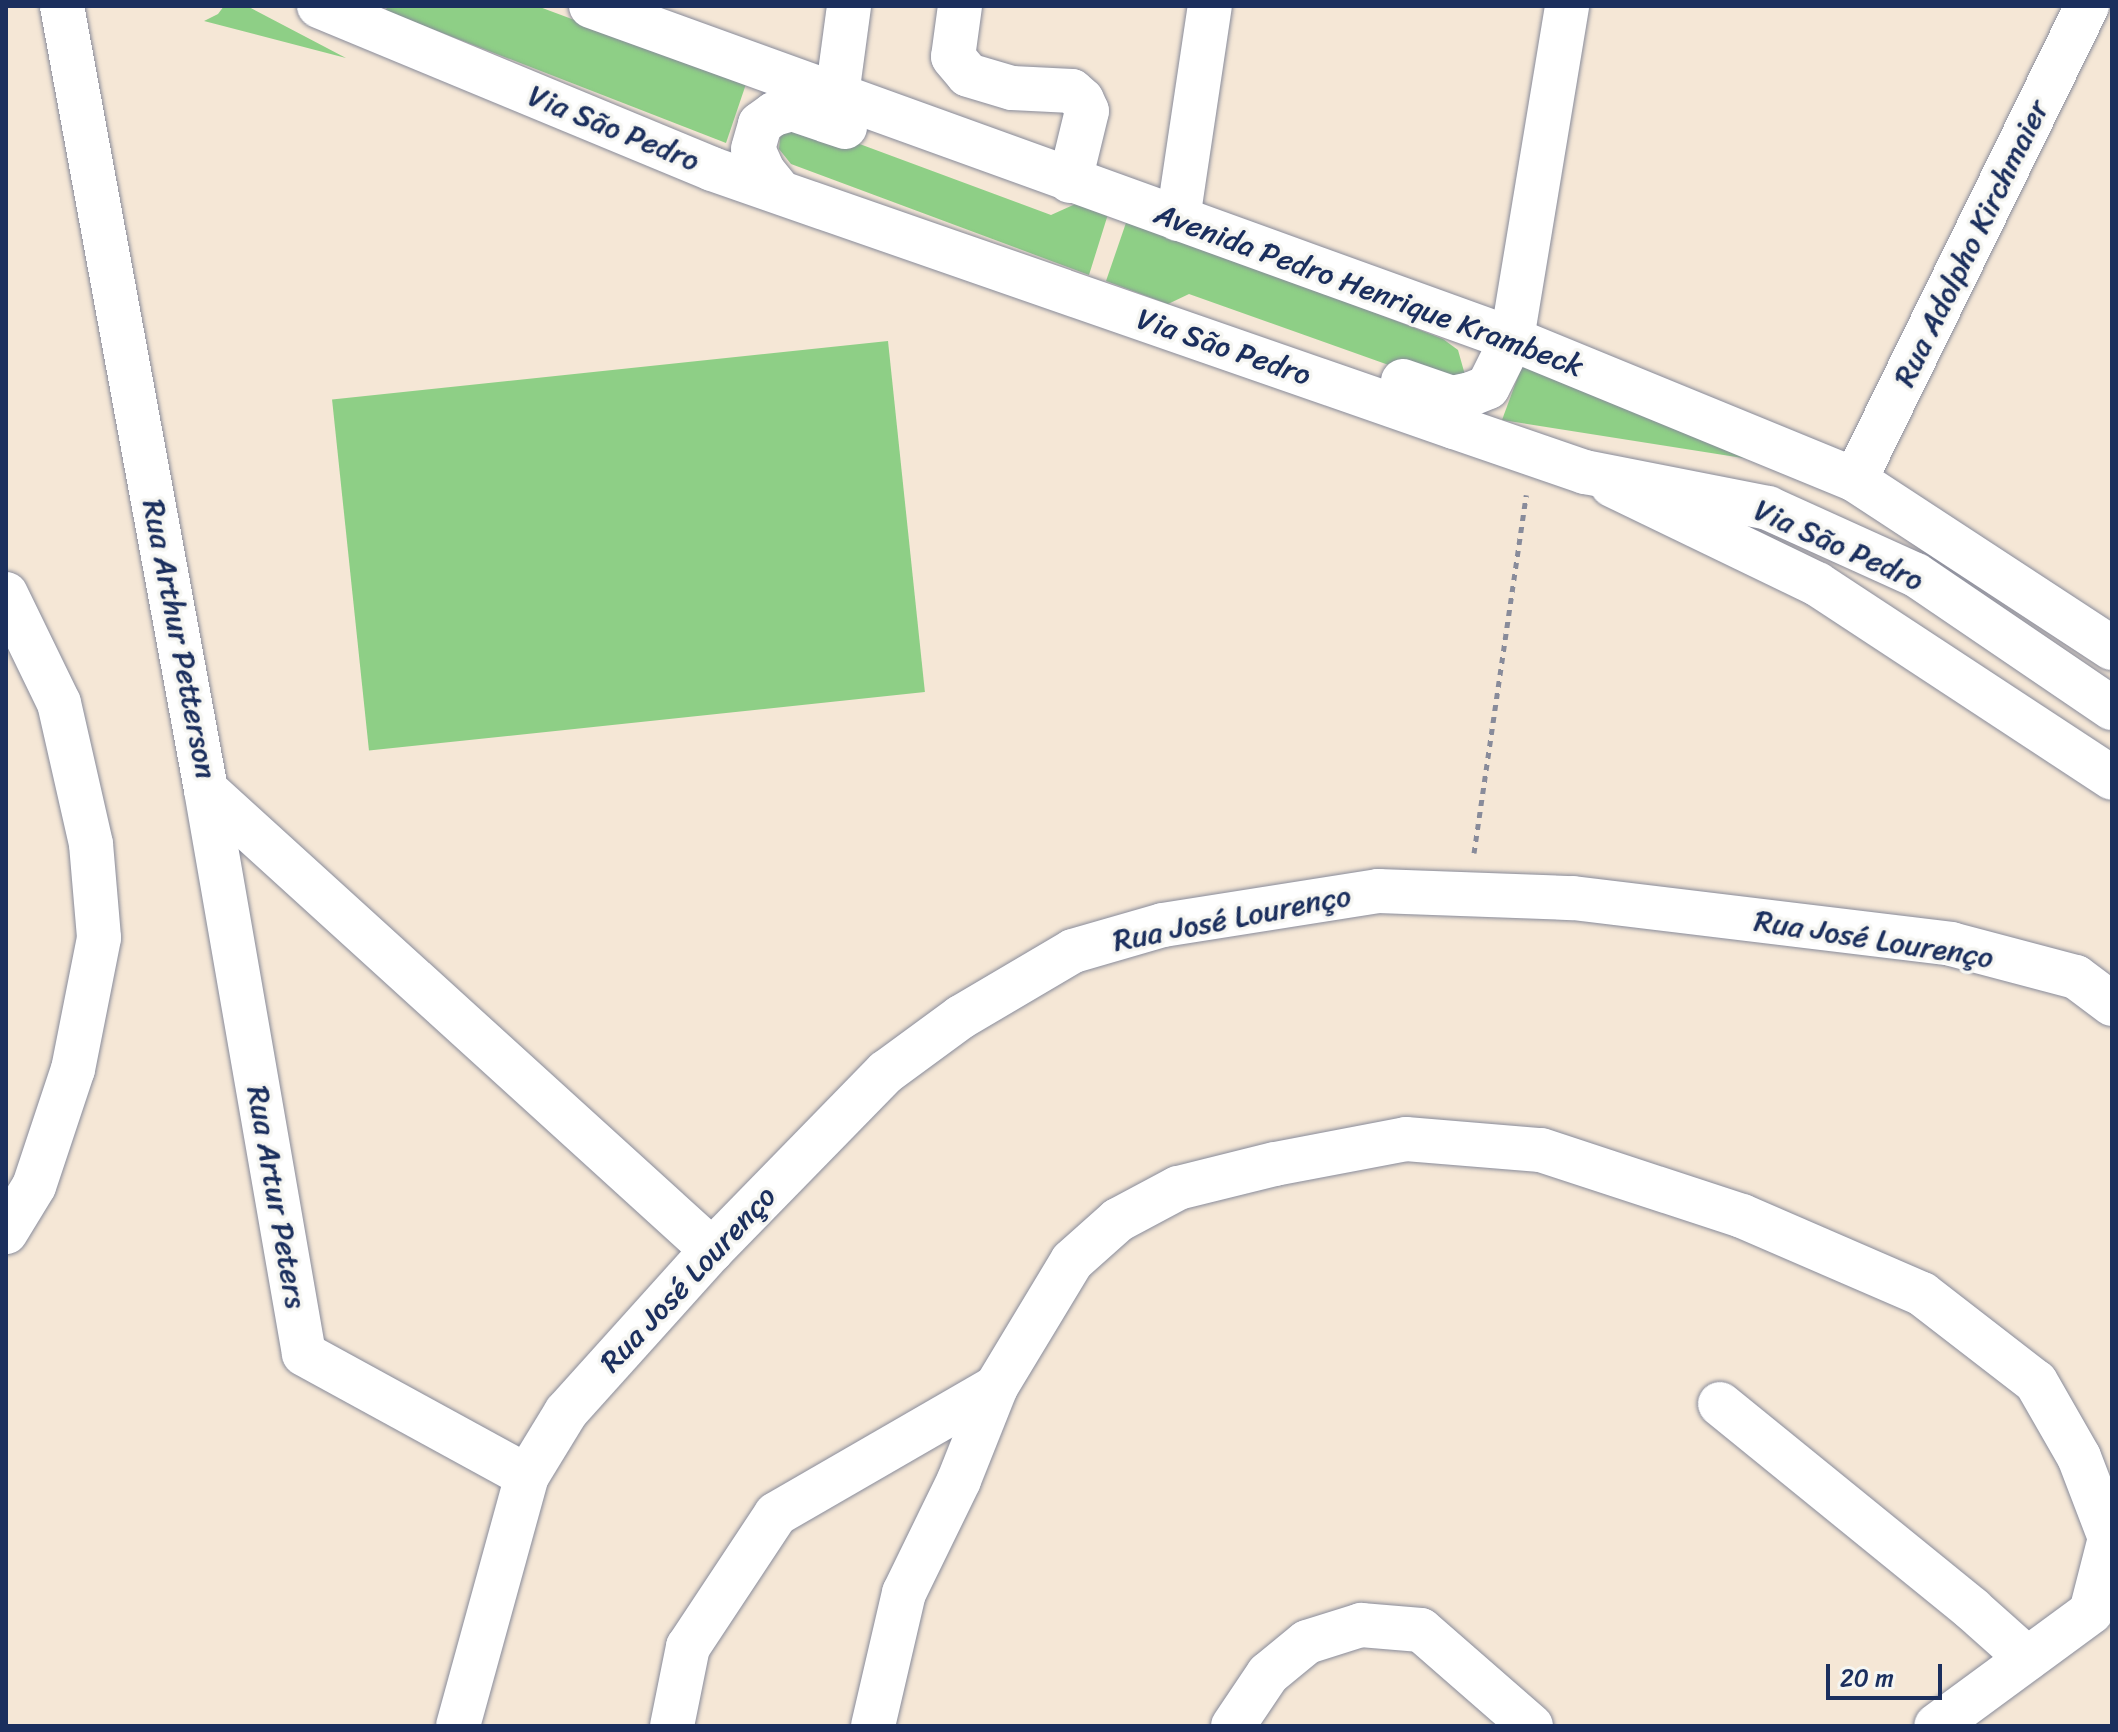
<!DOCTYPE html>
<meta charset="utf-8">
<style>
body{margin:0}
#map{position:relative;width:2118px;height:1732px;overflow:hidden;background:#f5e7d6;font-family:Sriracha,sans-serif}
div>[style]{position:absolute}
.green>*{inset:0;background:#8ecf86;transform-origin:0 0}
.path>*{height:5px;margin-top:-2.5px;transform-origin:0;background:repeating-linear-gradient(90deg,#888b9a 0 6px,transparent 0 12px)}
.roads{filter:drop-shadow(0 0 2px #888b9a) drop-shadow(0 0 2px #888b9a)}
.minor>*{height:44px;margin:-22px;padding:0 22px;transform-origin:22px;border-radius:22px;background:#fff}
.major>*{height:44px;margin:-22px;padding:0 22px;transform-origin:22px;border-radius:22px;background:#fff}
span{translate:-50% -50%;white-space:nowrap;text-align:center;line-height:1.15;-webkit-text-stroke:7px #f6f6f2;paint-order:stroke}
.street-label{font-size:30px;color:#1b2f5e}
.frame{position:absolute;inset:0;border:8px solid #1b2f5e;pointer-events:none}
.scale{position:absolute;left:1826px;top:1664px;width:116px;height:36px;box-sizing:border-box;border:4px solid #1b2f5e;border-top:0;padding-left:10px;font-size:24px;line-height:28px;white-space:nowrap;color:#1b2f5e;-webkit-text-stroke:6px #f6f6f2;paint-order:stroke}
</style>
<div id="map">
<div class="green">
<i style="clip-path:polygon(224px 6px,247px 6px,346px 58px,204px 21px,218px 14px)"></i>
<i style="clip-path:polygon(387px 6px,537px 6px,746px 84px,726px 143px,386px 11px)"></i>
<i style="clip-path:polygon(803px 123px,1051px 215px,1082px 201px,1109px 211px,1089px 275px,791px 164px,779px 149px,780px 138px,783px 132px)"></i>
<i style="clip-path:polygon(1128px 217px,1443px 339px,1458px 350px,1465px 375px,1442px 384px,1189px 294px,1168px 304px,1106px 281px)"></i>
<i style="left:888px;top:341px;width:353px;height:559px;rotate:84deg"></i>
<i style="clip-path:polygon(1523px 363px,1768px 462px,1502px 420px)"></i>
</div>
<div class="path">
<i style="left:1474px;top:853px;width:362px;rotate:-81.7deg"></i>
</div>
<div class="roads">
<div class="minor">
<i style="left:62px;top:6px;width:797px;rotate:79.59deg"></i>
<i style="left:206px;top:790px;width:684px;rotate:42.27deg"></i>
<i style="left:960px;top:6px;width:51px;rotate:97.8deg"></i>
<i style="left:953px;top:57px;width:23px;rotate:50deg"></i>
<i style="left:968px;top:75px;width:46px;rotate:16.5deg"></i>
<i style="left:1012px;top:88px;width:60px;rotate:2.9deg"></i>
<i style="left:1072px;top:91px;width:13px;rotate:42deg"></i>
<i style="left:1082px;top:100px;width:12px;rotate:66deg"></i>
<i style="left:1087px;top:111px;width:72px;rotate:103.7deg"></i>
<i style="left:837px;top:95px;width:90px;rotate:-82.3deg"></i>
<i style="left:1178px;top:219px;width:215px;rotate:-81.5deg"></i>
<i style="left:1512px;top:339px;width:338px;rotate:-80.6deg"></i>
<i style="left:1855px;top:480px;width:528px;rotate:-63.92deg"></i>
<i style="left:1612px;top:485px;width:228px;rotate:25.8deg"></i>
<i style="left:1817px;top:584px;width:353px;rotate:33.3deg"></i>
<i style="left:6px;top:594px;width:121px;rotate:64.1deg"></i>
<i style="left:59px;top:703px;width:145px;rotate:77.2deg"></i>
<i style="left:91px;top:844px;width:94px;rotate:85.1deg"></i>
<i style="left:99px;top:938px;width:134px;rotate:101.2deg"></i>
<i style="left:73px;top:1069px;width:123px;rotate:108.4deg"></i>
<i style="left:34px;top:1186px;width:54px;rotate:121.3deg"></i>
<i style="left:206px;top:790px;width:572px;rotate:80.14deg"></i>
<i style="left:304px;top:1354px;width:254px;rotate:28.7deg"></i>
<i style="left:1720px;top:1404px;width:325px;rotate:39.1deg"></i>
<i style="left:1972px;top:1609px;width:74px;rotate:41.7deg"></i>
<i style="left:458px;top:1726px;width:259px;rotate:-74.6deg"></i>
<i style="left:527px;top:1476px;width:75px;rotate:-58.6deg"></i>
<i style="left:566px;top:1412px;width:218px;rotate:-48deg"></i>
<i style="left:712px;top:1250px;width:249px;rotate:-45.7deg"></i>
<i style="left:886px;top:1072px;width:93px;rotate:-36.3deg"></i>
<i style="left:961px;top:1017px;width:130px;rotate:-30.5deg"></i>
<i style="left:1073px;top:951px;width:94px;rotate:-16.1deg"></i>
<i style="left:1163px;top:925px;width:218px;rotate:-9deg"></i>
<i style="left:1378px;top:891px;width:195px;rotate:2.1deg"></i>
<i style="left:1573px;top:898px;width:381px;rotate:6.9deg"></i>
<i style="left:1951px;top:944px;width:129px;rotate:14.8deg"></i>
<i style="left:2076px;top:977px;width:45px;rotate:36.9deg"></i>
<i style="left:672px;top:1726px;width:81px;rotate:-78.6deg"></i>
<i style="left:688px;top:1647px;width:159px;rotate:-56.5deg"></i>
<i style="left:776px;top:1514px;width:254px;rotate:-30deg"></i>
<i style="left:996px;top:1387px;width:147px;rotate:-58.9deg"></i>
<i style="left:1072px;top:1261px;width:62px;rotate:-41.7deg"></i>
<i style="left:1118px;top:1220px;width:68px;rotate:-28.1deg"></i>
<i style="left:1178px;top:1188px;width:100px;rotate:-13.9deg"></i>
<i style="left:1275px;top:1164px;width:133px;rotate:-10.8deg"></i>
<i style="left:1406px;top:1139px;width:135px;rotate:4.7deg"></i>
<i style="left:1541px;top:1150px;width:212px;rotate:18.2deg"></i>
<i style="left:1742px;top:1216px;width:196px;rotate:23.4deg"></i>
<i style="left:1922px;top:1294px;width:144px;rotate:37.7deg"></i>
<i style="left:2036px;top:1382px;width:86px;rotate:60.2deg"></i>
<i style="left:2079px;top:1457px;width:87px;rotate:69.1deg"></i>
<i style="left:2110px;top:1538px;width:76px;rotate:104.4deg"></i>
<i style="left:2091px;top:1612px;width:192px;rotate:143.7deg"></i>
<i style="left:873px;top:1726px;width:137px;rotate:-76.9deg"></i>
<i style="left:904px;top:1593px;width:126px;rotate:-64deg"></i>
<i style="left:959px;top:1480px;width:100px;rotate:-68.3deg"></i>
<i style="left:1233px;top:1726px;width:63px;rotate:-56.1deg"></i>
<i style="left:1268px;top:1674px;width:50px;rotate:-39.4deg"></i>
<i style="left:1307px;top:1642px;width:57px;rotate:-17.5deg"></i>
<i style="left:1361px;top:1625px;width:60px;rotate:4.8deg"></i>
<i style="left:1421px;top:1630px;width:146px;rotate:41.1deg"></i>
</div>
<div class="major">
<i style="left:319px;top:6px;width:425px;rotate:22.5deg"></i>
<i style="left:712px;top:169px;width:786px;rotate:19.17deg"></i>
<i style="left:1454px;top:427px;width:139px;rotate:19deg"></i>
<i style="left:1585px;top:472px;width:187px;rotate:11.1deg"></i>
<i style="left:1768px;top:508px;width:162px;rotate:24.4deg"></i>
<i style="left:1916px;top:575px;width:237px;rotate:34.2deg"></i>
<i style="left:591px;top:6px;width:979px;rotate:19.88deg"></i>
<i style="left:1512px;top:339px;width:371px;rotate:22.3deg"></i>
<i style="left:1855px;top:480px;width:307px;rotate:33.2deg"></i>
<i style="left:780px;top:192px;width:27px;rotate:-129deg"></i>
<i style="left:763px;top:171px;width:24px;rotate:-114deg"></i>
<i style="left:753px;top:149px;width:26px;rotate:-74deg"></i>
<i style="left:760px;top:124px;width:17px;rotate:-36deg"></i>
<i style="left:774px;top:114px;width:19px;rotate:-16deg"></i>
<i style="left:792px;top:109px;width:56px;rotate:18.8deg"></i>
<i style="left:1403px;top:381px;width:52px;rotate:19.1deg"></i>
<i style="left:1452px;top:398px;width:19px;rotate:-12deg"></i>
<i style="left:1471px;top:394px;width:18px;rotate:-22deg"></i>
<i style="left:1488px;top:387px;width:54px;rotate:-63.4deg"></i>
</div>
</div>
<div class="street-label">
<span style="left:614px;top:128px;rotate:22deg">Via São Pedro</span>
<span style="left:1971px;top:243px;rotate:-64deg">Rua Adolpho Kirchmaier</span>
<span style="left:1369px;top:290px;rotate:20deg">Avenida Pedro Henrique Krambeck</span>
<span style="left:1224px;top:347px;rotate:19deg">Via São Pedro</span>
<span style="left:1839px;top:545px;rotate:24deg">Via São Pedro</span>
<span style="left:180px;top:639px;rotate:79deg">Rua Arthur Petterson</span>
<span style="left:1232px;top:918px;rotate:-11deg">Rua José Lourenço</span>
<span style="left:1874px;top:939px;rotate:9deg">Rua José Lourenço</span>
<span style="left:277px;top:1197px;rotate:80deg">Rua Artur Peters</span>
<span style="left:688px;top:1279px;rotate:-47deg">Rua José Lourenço</span>
</div>
<div class="frame"></div>
<div class="scale">20 m</div>
</div>
